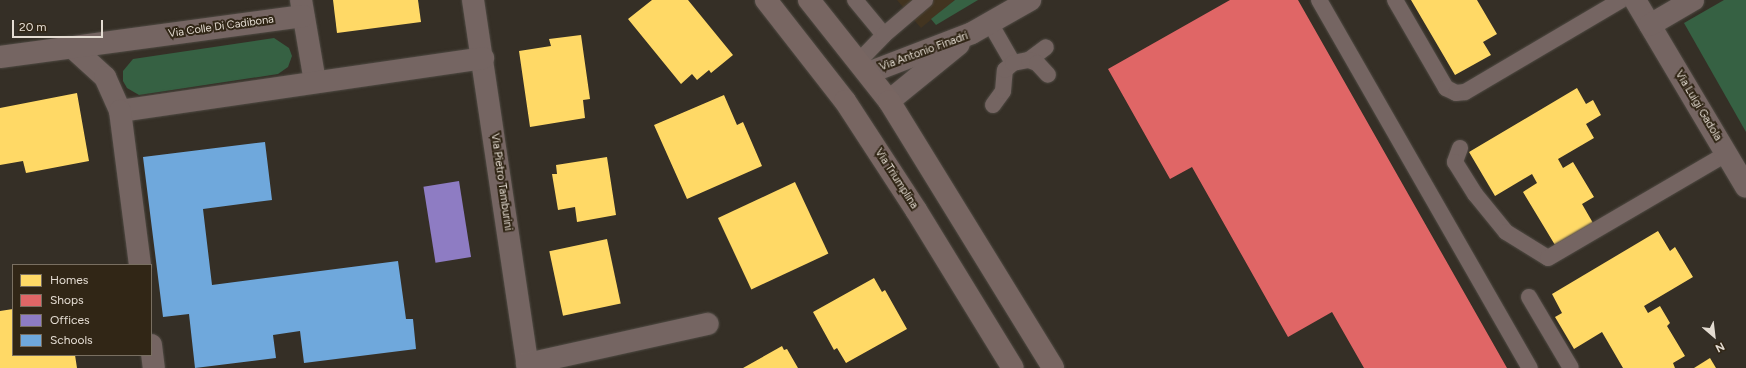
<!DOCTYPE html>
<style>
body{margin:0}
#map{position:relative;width:1746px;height:368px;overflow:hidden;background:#352f26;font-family:Figtree,sans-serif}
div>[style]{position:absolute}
.built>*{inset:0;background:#423420}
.green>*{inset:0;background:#366143}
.homes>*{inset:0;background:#ffd966;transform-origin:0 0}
.shops>*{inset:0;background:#e06666}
.offices>*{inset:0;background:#8e7cc3;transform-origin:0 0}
.schools>*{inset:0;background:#6fa8dc}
.roads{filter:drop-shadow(0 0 1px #4f4a43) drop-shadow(0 0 1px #4f4a43)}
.service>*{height:16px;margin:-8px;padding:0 8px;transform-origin:8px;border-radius:8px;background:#756562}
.minor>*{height:22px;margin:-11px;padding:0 11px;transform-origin:11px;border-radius:11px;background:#756562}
.secondary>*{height:22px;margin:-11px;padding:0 11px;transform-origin:11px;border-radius:11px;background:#786662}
span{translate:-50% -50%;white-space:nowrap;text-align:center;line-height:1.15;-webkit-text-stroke:4px #312616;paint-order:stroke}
.street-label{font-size:11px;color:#e4dcd2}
.legend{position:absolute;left:12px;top:264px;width:140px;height:92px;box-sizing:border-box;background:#312616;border:1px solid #796f61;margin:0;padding:5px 7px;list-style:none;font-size:12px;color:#e4dcd2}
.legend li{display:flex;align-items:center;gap:8px;height:20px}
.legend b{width:20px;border:1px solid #796f61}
.north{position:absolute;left:1694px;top:316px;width:40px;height:40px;-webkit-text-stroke:3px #312616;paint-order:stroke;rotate:152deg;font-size:11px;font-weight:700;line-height:16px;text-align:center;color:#e4dcd2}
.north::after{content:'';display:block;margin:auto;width:14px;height:18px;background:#e4dcd2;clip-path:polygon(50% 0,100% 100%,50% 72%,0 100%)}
.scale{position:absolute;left:12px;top:20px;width:91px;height:18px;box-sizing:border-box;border:2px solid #e4dcd2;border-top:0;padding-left:5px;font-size:12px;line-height:14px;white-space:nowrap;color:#e4dcd2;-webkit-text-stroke:3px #312616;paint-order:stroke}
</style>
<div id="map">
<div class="built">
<i style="clip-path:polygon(897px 0,955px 0,921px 28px)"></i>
</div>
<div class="green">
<i style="clip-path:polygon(955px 0,978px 0,936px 25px,931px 19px)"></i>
<i style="clip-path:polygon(1724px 0,1746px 0,1746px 132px,1684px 23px)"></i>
<i style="clip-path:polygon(274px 38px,289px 48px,292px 56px,288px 67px,278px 74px,139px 95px,127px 88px,123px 81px,123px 71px,133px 59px)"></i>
</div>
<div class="homes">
<i style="clip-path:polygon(333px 0,418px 0,421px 22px,337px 33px)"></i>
<i style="clip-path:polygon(652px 0,688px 0,733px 55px,711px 73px,709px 70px,697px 80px,692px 74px,681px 84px,628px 19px)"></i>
<i style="clip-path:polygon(1411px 0,1477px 0,1497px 34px,1483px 42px,1491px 55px,1455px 75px)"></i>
<i style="clip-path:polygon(581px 35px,590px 99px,583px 100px,585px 118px,530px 127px,519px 51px,551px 46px,549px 39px)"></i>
<i style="clip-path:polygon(1577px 88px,1586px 104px,1593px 100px,1601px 115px,1586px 124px,1594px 138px,1558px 159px,1563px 168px,1573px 162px,1594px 197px,1582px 204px,1593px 223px,1555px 245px,1523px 192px,1537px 183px,1532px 174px,1495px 196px,1469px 152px)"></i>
<i style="clip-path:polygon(77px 93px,89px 161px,26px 173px,23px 161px,0 165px,0 108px)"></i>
<i style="clip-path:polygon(724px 95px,737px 125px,743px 122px,762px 166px,687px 199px,654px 125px)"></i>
<i style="clip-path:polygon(607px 157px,616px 215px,577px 222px,575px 207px,558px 210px,552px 174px,557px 174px,556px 165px)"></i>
<i style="left:795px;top:182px;width:79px;height:85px;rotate:65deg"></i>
<i style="clip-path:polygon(1658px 231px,1670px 251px,1675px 247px,1693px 277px,1644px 306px,1648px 313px,1660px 306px,1670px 323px,1667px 326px,1685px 356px,1673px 363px,1675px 368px,1623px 368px,1602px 332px,1574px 349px,1555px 317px,1562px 313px,1552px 294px)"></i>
<i style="left:607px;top:239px;width:66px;height:59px;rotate:78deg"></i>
<i style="clip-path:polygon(874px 278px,882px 292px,885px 290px,907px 329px,846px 363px,837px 348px,834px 350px,813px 312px)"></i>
<i style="clip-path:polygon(13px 309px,13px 355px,75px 355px,77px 368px,0 368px,0 311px)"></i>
<i style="clip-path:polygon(782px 346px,784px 350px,787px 349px,798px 368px,743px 368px)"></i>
<i style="clip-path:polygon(1710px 358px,1716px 368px,1694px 368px)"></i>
</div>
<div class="shops">
<i style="clip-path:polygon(1230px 0,1298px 0,1507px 368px,1364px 368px,1332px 312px,1288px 337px,1192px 167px,1170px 179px,1108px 69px)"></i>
</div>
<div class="offices">
<i style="left:459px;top:181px;width:77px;height:36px;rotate:81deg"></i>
</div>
<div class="schools">
<i style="clip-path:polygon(265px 142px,272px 200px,203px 209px,212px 285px,398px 261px,406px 319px,413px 319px,416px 349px,304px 363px,300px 331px,273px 335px,276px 358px,195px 368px,189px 314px,163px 317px,143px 157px)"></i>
</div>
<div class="roads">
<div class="service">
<i style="left:855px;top:0;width:45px;rotate:50.4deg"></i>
<i style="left:1319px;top:0;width:424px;rotate:60.2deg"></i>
<i style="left:1395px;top:0;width:102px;rotate:59.9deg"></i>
<i style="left:1446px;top:88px;width:11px;rotate:27deg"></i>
<i style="left:1456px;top:93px;width:9px;rotate:-6deg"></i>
<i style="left:1465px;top:92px;width:181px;rotate:-30.5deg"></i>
<i style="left:990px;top:23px;width:46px;rotate:60.1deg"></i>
<i style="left:1029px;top:60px;width:21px;rotate:-37deg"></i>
<i style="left:859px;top:61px;width:36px;rotate:-46deg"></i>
<i style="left:884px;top:35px;width:54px;rotate:-40.5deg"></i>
<i style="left:993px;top:105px;width:17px;rotate:-54deg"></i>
<i style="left:1003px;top:91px;width:21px;rotate:-85deg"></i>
<i style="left:1005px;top:70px;width:11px;rotate:-41deg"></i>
<i style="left:1013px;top:63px;width:16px;rotate:-11deg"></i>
<i style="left:1029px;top:60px;width:9px;rotate:21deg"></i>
<i style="left:1037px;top:63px;width:16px;rotate:47deg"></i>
<i style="left:1460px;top:148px;width:15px;rotate:110deg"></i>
<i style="left:1455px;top:162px;width:38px;rotate:58deg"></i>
<i style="left:1475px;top:194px;width:49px;rotate:50.8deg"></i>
<i style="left:1506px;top:232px;width:49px;rotate:31.8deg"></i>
<i style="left:1548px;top:258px;width:206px;rotate:-30.3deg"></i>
<i style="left:1529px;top:297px;width:82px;rotate:59.4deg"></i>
</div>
<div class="minor">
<i style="left:301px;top:0;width:83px;rotate:80.3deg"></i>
<i style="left:473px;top:0;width:372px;rotate:81.5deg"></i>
<i style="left:1635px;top:0;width:217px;rotate:59.3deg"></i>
<i style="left:1650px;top:25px;width:50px;rotate:-30.2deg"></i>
<i style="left:72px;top:47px;width:45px;rotate:42.3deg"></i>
<i style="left:105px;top:77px;width:37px;rotate:66deg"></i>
<i style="left:120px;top:111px;width:367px;rotate:-8.3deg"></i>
<i style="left:0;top:57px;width:306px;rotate:-7.7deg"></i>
<i style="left:868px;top:73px;width:111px;rotate:-21deg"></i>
<i style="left:972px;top:33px;width:67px;rotate:-29.6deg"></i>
<i style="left:889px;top:101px;width:90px;rotate:-39.2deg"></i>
<i style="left:120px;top:111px;width:155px;rotate:82.6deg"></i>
<i style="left:151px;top:345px;width:23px;rotate:83deg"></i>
<i style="left:527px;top:364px;width:185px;rotate:-12.5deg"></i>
</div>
<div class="secondary">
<i style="left:766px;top:0;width:128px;rotate:52deg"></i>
<i style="left:845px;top:101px;width:130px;rotate:56.9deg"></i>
<i style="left:916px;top:210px;width:185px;rotate:58.5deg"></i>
<i style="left:809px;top:0;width:129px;rotate:51.6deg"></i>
<i style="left:889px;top:101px;width:313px;rotate:58.4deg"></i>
</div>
</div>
<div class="street-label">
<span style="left:221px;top:27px;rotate:-8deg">Via Colle Di Cadibona</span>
<span style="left:924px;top:52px;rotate:-20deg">Via Antonio Finadri</span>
<span style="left:1698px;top:106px;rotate:59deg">Via Luigi Gadola</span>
<span style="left:896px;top:179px;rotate:57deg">Via Triumplina</span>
<span style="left:501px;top:182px;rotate:82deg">Via Pietro Tamburini</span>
</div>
<ul class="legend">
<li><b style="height:11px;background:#ffd966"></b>Homes</li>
<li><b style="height:11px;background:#e06666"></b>Shops</li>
<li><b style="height:11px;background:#8e7cc3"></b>Offices</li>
<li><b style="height:11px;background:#6fa8dc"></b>Schools</li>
</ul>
<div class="north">N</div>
<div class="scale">20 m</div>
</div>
